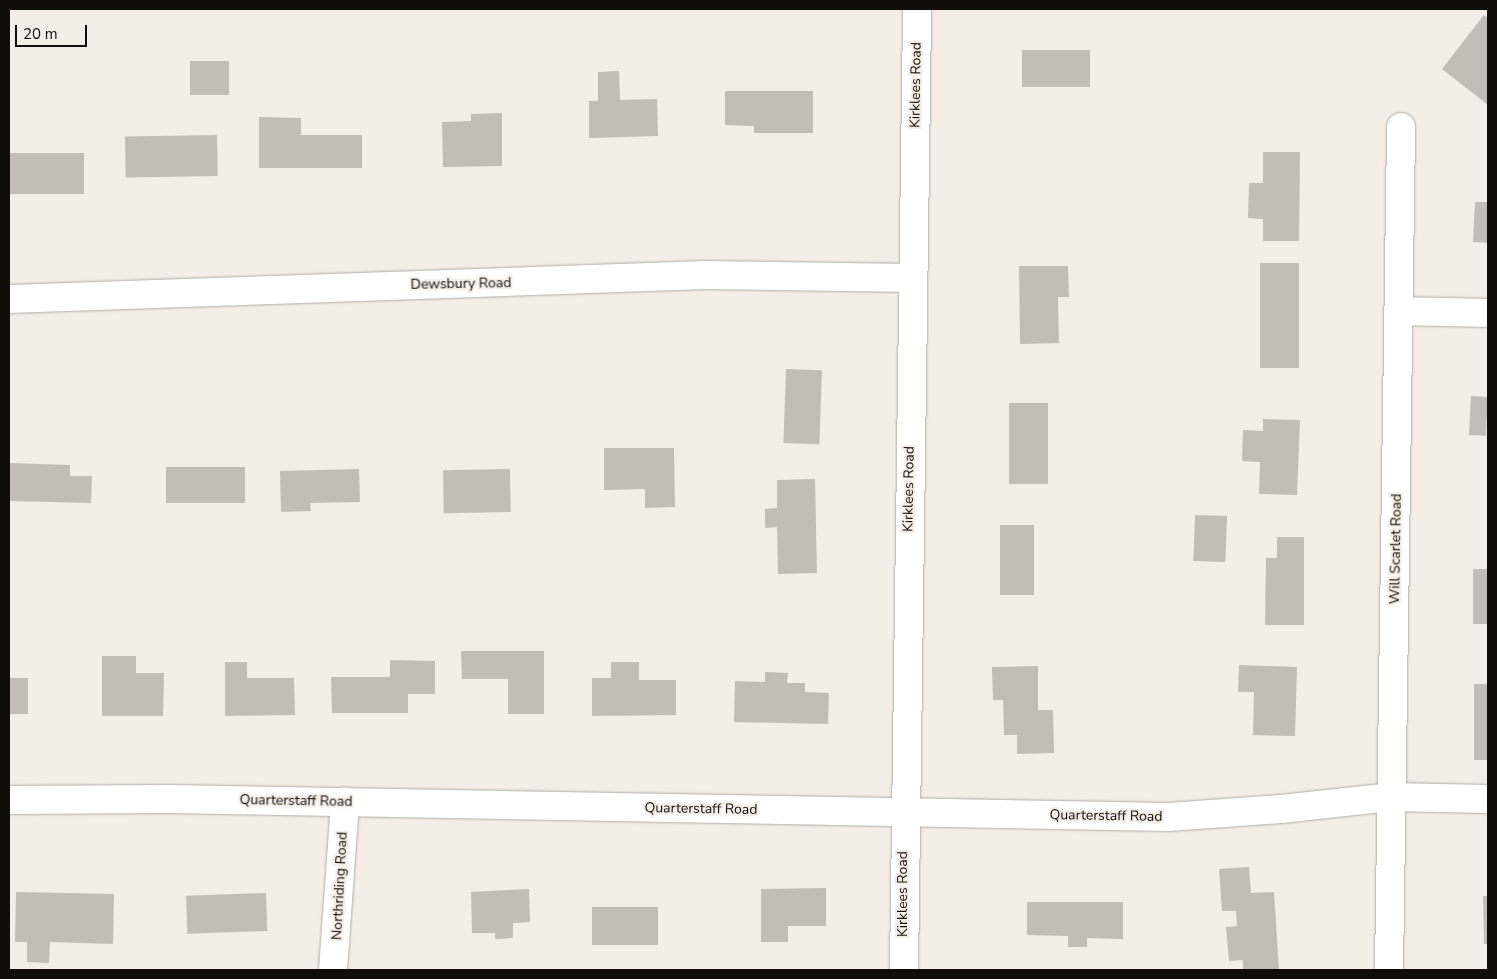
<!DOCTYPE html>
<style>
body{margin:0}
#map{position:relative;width:1497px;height:979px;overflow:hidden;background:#f4eee6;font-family:"Nunito Sans",sans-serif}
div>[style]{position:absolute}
.building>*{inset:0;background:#c2bdb5;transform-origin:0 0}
.roads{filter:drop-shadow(0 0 1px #b1aca4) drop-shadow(0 0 1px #b1aca4)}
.street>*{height:28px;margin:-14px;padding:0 14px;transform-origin:14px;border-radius:14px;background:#fff}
.secondary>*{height:28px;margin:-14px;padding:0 14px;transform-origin:14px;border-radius:14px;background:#fff}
span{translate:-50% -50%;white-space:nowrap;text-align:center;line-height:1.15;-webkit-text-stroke:4.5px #f4eee6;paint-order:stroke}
.street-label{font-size:14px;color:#100e0b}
.frame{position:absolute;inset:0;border:10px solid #100e0b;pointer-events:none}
.scale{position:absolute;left:15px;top:25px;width:72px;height:22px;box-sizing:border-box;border:2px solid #100e0b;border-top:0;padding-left:6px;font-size:15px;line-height:18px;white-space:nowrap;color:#100e0b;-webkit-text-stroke:4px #f4eee6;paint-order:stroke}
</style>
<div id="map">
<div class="building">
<i style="clip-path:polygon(1484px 15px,1488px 18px,1488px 105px,1442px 69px)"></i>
<i style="left:1090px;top:50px;width:37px;height:68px;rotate:90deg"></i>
<i style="left:190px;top:61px;width:39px;height:34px"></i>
<i style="clip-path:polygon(619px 71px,620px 100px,657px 99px,658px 136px,589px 138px,589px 101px,598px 101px,598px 72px)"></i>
<i style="clip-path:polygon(725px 91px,813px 91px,813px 133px,754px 133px,754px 126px,725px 125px)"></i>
<i style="clip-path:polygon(502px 113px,502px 166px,443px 167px,442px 122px,471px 121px,471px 114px)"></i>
<i style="clip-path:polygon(259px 117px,301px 118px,301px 135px,362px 135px,362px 168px,259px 168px)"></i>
<i style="left:217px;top:135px;width:41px;height:92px;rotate:89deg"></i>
<i style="clip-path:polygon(1263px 152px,1300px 152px,1299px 241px,1263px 241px,1263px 219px,1248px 218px,1249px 183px,1263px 183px)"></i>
<i style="left:84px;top:153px;width:41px;height:75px;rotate:90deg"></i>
<i style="clip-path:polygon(1475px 202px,1488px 202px,1488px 243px,1473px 242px)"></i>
<i style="left:1260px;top:263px;width:39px;height:105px"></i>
<i style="clip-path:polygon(1019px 266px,1068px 266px,1069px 297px,1058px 297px,1059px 343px,1020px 344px)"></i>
<i style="left:786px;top:369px;width:36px;height:74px;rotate:2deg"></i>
<i style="left:1471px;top:396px;width:17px;height:39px;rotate:3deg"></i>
<i style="left:1009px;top:403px;width:39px;height:81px"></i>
<i style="clip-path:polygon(1263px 419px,1300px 420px,1297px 495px,1259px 494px,1260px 462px,1242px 461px,1243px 430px,1263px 431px)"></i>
<i style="clip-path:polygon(604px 448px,674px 448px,675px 507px,645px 508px,645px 489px,604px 490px)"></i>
<i style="clip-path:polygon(9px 463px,70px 465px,70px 476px,92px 476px,91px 503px,9px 501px)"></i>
<i style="left:166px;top:467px;width:79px;height:36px"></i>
<i style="clip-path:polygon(359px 469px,360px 502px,310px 503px,311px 511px,281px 512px,280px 471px)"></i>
<i style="left:510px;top:469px;width:43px;height:67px;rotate:89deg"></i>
<i style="clip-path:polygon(815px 479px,817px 573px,778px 574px,777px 527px,765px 528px,765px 509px,777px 508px,777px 480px)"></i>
<i style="left:1195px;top:515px;width:32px;height:46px;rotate:2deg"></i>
<i style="left:1000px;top:525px;width:34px;height:70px"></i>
<i style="clip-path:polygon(1277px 537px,1304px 537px,1304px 625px,1265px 625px,1266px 558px,1277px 558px)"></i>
<i style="left:1473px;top:569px;width:15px;height:55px"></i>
<i style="clip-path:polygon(461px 651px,544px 651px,544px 714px,508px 714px,508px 679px,462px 679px)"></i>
<i style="clip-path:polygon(102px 656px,136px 656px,136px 673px,164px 673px,163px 716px,102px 716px)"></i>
<i style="clip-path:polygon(390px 660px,435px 661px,435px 694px,408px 694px,408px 713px,332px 713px,331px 677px,390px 677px)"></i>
<i style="clip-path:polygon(225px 662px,247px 662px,247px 678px,294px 678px,295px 715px,225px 716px)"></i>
<i style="clip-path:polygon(611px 662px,639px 662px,639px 680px,676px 680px,676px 715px,592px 716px,592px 678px,611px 678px)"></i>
<i style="clip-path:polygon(1239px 665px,1297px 667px,1295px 736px,1253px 735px,1254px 692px,1238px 692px)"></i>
<i style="clip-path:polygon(1038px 666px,1038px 710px,1053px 710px,1054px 753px,1017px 754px,1017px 735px,1004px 735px,1003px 700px,993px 700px,992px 667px)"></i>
<i style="clip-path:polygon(765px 672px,788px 673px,787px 683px,805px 683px,805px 692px,829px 693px,828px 724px,734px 722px,735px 681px,765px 682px)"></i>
<i style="left:9px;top:678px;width:19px;height:36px"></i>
<i style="left:1474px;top:684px;width:14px;height:76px"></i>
<i style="clip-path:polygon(1249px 867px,1251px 893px,1274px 892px,1279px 970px,1243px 970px,1243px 960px,1229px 961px,1226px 927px,1237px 926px,1236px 911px,1222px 911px,1219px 869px)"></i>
<i style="clip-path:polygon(826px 888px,826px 926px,788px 926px,788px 942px,761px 942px,761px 889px)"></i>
<i style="clip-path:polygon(529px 889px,530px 922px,513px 923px,513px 938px,495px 939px,495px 933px,472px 933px,471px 892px)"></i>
<i style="clip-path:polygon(16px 892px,114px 894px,113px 944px,50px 942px,49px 963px,27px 962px,27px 942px,15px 942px)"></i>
<i style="left:266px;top:893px;width:38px;height:80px;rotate:88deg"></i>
<i style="clip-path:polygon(1483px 896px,1488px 896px,1488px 944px,1484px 944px)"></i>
<i style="clip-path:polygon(1027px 902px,1123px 902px,1123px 939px,1087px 938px,1087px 947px,1068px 947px,1068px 936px,1027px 935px)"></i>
<i style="left:658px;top:907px;width:38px;height:66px;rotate:90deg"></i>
</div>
<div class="roads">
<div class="street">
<i style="left:9px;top:299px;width:697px;rotate:-1.97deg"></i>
<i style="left:706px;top:275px;width:207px;rotate:0.8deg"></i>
<i style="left:1399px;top:311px;width:89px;rotate:1.3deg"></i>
<i style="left:9px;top:800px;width:159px;rotate:-0.4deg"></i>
<i style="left:168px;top:799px;width:1001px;rotate:1.03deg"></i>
<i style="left:1169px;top:817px;width:112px;rotate:-4.1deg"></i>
<i style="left:1281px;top:809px;width:112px;rotate:-6.2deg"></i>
<i style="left:1392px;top:797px;width:96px;rotate:1.2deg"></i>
<i style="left:333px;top:970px;width:169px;rotate:-85.9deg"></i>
<i style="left:1389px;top:970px;width:843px;rotate:-89.18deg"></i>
</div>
<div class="secondary">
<i style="left:904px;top:970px;width:961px;rotate:-89.22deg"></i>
</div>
</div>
<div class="street-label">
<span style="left:916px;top:85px;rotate:-89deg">Kirklees Road</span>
<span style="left:461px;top:284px;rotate:-1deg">Dewsbury Road</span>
<span style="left:909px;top:489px;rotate:-89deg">Kirklees Road</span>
<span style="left:1396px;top:549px;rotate:-89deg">Will Scarlet Road</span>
<span style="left:296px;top:801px;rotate:1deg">Quarterstaff Road</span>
<span style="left:701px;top:809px;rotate:1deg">Quarterstaff Road</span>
<span style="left:1106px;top:816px;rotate:1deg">Quarterstaff Road</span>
<span style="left:340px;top:886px;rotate:-87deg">Northriding Road</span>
<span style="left:903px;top:894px;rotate:-90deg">Kirklees Road</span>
</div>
<div class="frame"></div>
<div class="scale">20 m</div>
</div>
